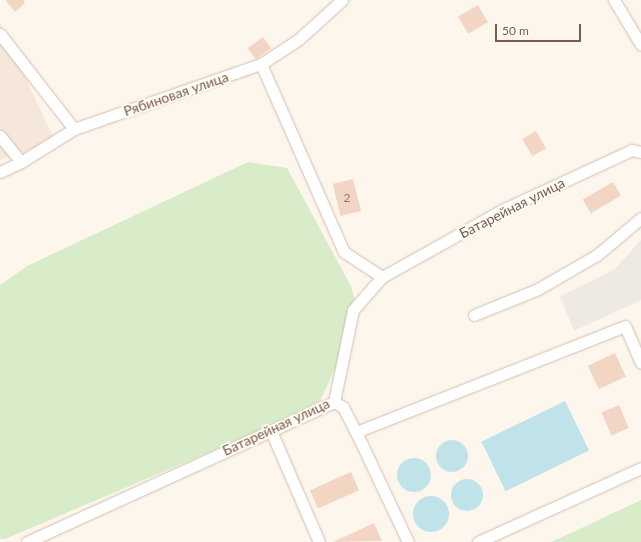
<!DOCTYPE html>
<meta charset="utf-8">
<style>
body{margin:0}
#map{position:relative;width:641px;height:542px;overflow:hidden;background:#fdf6ec;font-family:Lato,sans-serif}
div>[style]{position:absolute}
.residential>*{inset:0;background:#f5e8da}
.industrial>*{inset:0;background:#efe9e4}
.green>*{inset:0;background:#d8ecc9}
.water>*{inset:0;background:#bfe3e8;transform-origin:0 0}
.round{border-radius:50%}
.building>*{inset:0;background:#f3d5c3;transform-origin:0 0}
.roads{filter:drop-shadow(0 0 1px #d1beb0) drop-shadow(0 0 1px #d1beb0)}
.minor>*{height:11px;margin:-5.5px;padding:0 5.5px;transform-origin:5.5px;border-radius:5.5px;background:#fff}
span{translate:-50% -50%;white-space:nowrap;text-align:center;line-height:1.15;-webkit-text-stroke:4px #fffaf3;paint-order:stroke}
.number-label{font-size:12px;color:#987a6a}
.number-label span{-webkit-text-stroke-width:0}
.street-label{font-size:14px;color:#7a5c4d}
.scale{position:absolute;left:495px;top:24px;width:86px;height:18px;box-sizing:border-box;border:2px solid #7a5c4d;border-top:0;padding-left:5px;font-size:12px;line-height:14px;white-space:nowrap;color:#7a5c4d;-webkit-text-stroke:3px #fffaf3;paint-order:stroke}
</style>
<div id="map">
<div class="residential">
<i style="clip-path:polygon(0 23px,55px 141px,0 160px)"></i>
</div>
<div class="industrial">
<i style="clip-path:polygon(641px 240px,641px 300px,574px 331px,560px 296px,614px 270px)"></i>
</div>
<div class="green">
<i style="clip-path:polygon(248px 162px,287px 168px,351px 286px,359px 316px,318px 406px,5px 539px,0 539px,0 285px,27px 266px)"></i>
<i style="clip-path:polygon(641px 500px,641px 542px,551px 542px,571px 533px)"></i>
</div>
<div class="water">
<i style="left:565px;top:401px;width:55px;height:93px;rotate:64deg"></i>
<i class="round" style="left:436px;top:440px;width:32px;height:32px"></i>
<i class="round" style="left:397px;top:458px;width:34px;height:34px"></i>
<i class="round" style="left:451px;top:479px;width:32px;height:32px"></i>
<i class="round" style="left:413px;top:496px;width:36px;height:36px"></i>
</div>
<div class="building">
<i style="clip-path:polygon(7px 0,23px 0,25px 3px,15px 12px,6px 1px)"></i>
<i style="left:478px;top:5px;width:20px;height:23px;rotate:60deg"></i>
<i style="left:263px;top:37px;width:14px;height:19px;rotate:54deg"></i>
<i style="left:536px;top:131px;width:20px;height:16px;rotate:60deg"></i>
<i style="left:353px;top:179px;width:33px;height:21px;rotate:76deg"></i>
<i style="left:613px;top:182px;width:16px;height:35px;rotate:60deg"></i>
<i style="left:615px;top:353px;width:26px;height:30px;rotate:65deg"></i>
<i style="left:619px;top:405px;width:25px;height:19px;rotate:67deg"></i>
<i style="left:351px;top:472px;width:20px;height:45px;rotate:66deg"></i>
<i style="clip-path:polygon(374px 523px,382px 541px,333px 542px)"></i>
</div>
<div class="roads">
<div class="minor">
<i style="left:614px;top:0;width:52px;rotate:59deg"></i>
<i style="left:0;top:34px;width:120px;rotate:52.1deg"></i>
<i style="left:261px;top:64px;width:206px;rotate:66.2deg"></i>
<i style="left:344px;top:252px;width:45px;rotate:33.3deg"></i>
<i style="left:0;top:136px;width:33px;rotate:51deg"></i>
<i style="left:0;top:172px;width:23px;rotate:-25deg"></i>
<i style="left:21px;top:162px;width:62px;rotate:-31.9deg"></i>
<i style="left:74px;top:129px;width:198px;rotate:-19.2deg"></i>
<i style="left:261px;top:64px;width:45px;rotate:-33.3deg"></i>
<i style="left:299px;top:39px;width:58px;rotate:-42.2deg"></i>
<i style="left:474px;top:315px;width:69px;rotate:-22.1deg"></i>
<i style="left:538px;top:289px;width:68px;rotate:-30deg"></i>
<i style="left:597px;top:255px;width:57px;rotate:-40.1deg"></i>
<i style="left:334px;top:402px;width:10px;rotate:29deg"></i>
<i style="left:343px;top:407px;width:28px;rotate:63deg"></i>
<i style="left:271px;top:431px;width:121px;rotate:66.6deg"></i>
<i style="left:27px;top:542px;width:337px;rotate:-24.5deg"></i>
<i style="left:334px;top:402px;width:94px;rotate:-78.3deg"></i>
<i style="left:353px;top:310px;width:44px;rotate:-48.7deg"></i>
<i style="left:382px;top:277px;width:137px;rotate:-29.2deg"></i>
<i style="left:502px;top:210px;width:143px;rotate:-24.8deg"></i>
<i style="left:632px;top:150px;width:9px;rotate:13deg"></i>
<i style="left:408px;top:542px;width:122px;rotate:-115.3deg"></i>
<i style="left:356px;top:432px;width:289px;rotate:-21.5deg"></i>
<i style="left:625px;top:326px;width:40px;rotate:66.6deg"></i>
<i style="left:478px;top:542px;width:179px;rotate:-24.4deg"></i>
</div>
</div>
<div class="number-label">
<span style="left:347px;top:198px">2</span>
</div>
<div class="street-label">
<span style="left:176px;top:94px;rotate:-19deg">Рябиновая улица</span>
<span style="left:512px;top:208px;rotate:-27deg">Батарейная улица</span>
<span style="left:276px;top:427px;rotate:-25deg">Батарейная улица</span>
</div>
<div class="scale">50 m</div>
</div>
